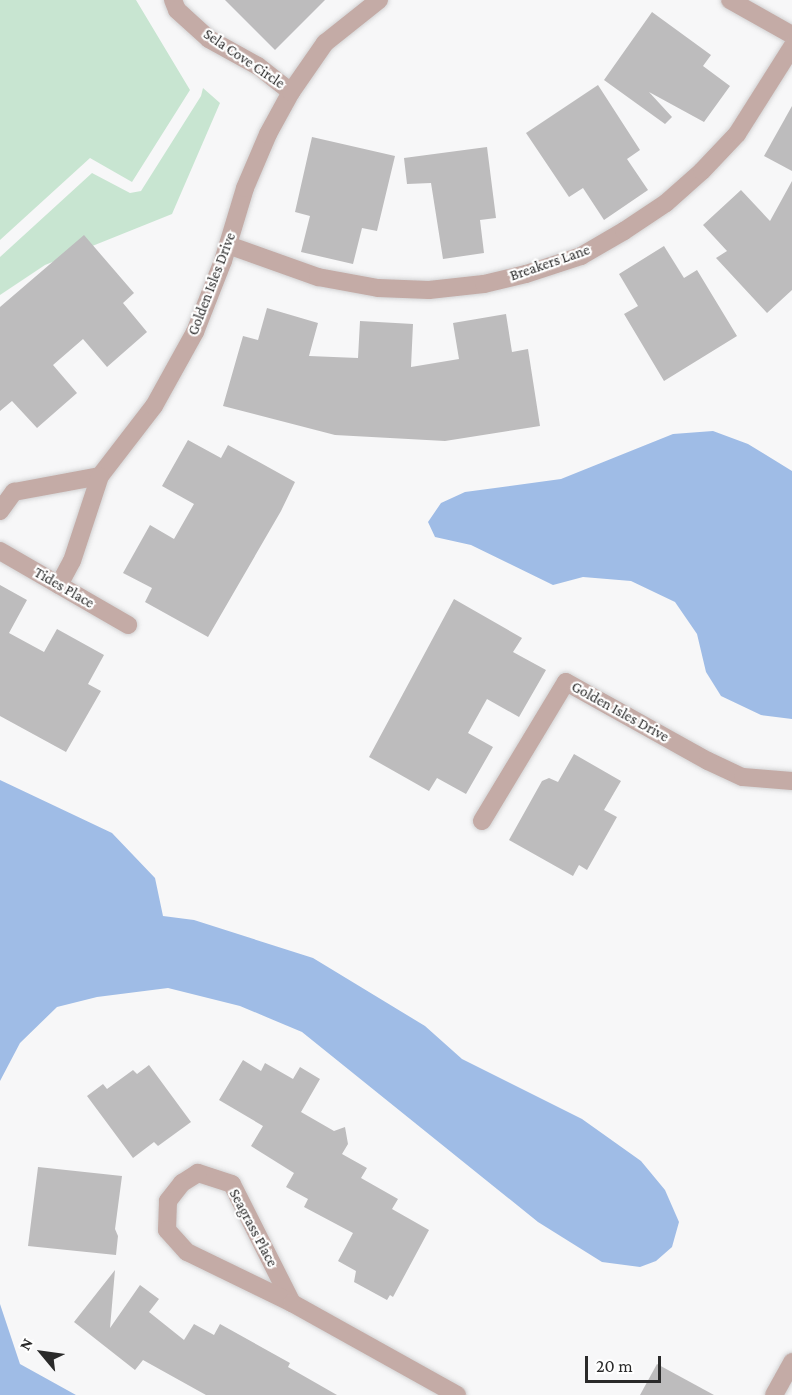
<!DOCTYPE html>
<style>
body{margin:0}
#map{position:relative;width:792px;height:1395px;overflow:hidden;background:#f7f7f8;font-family:"Crimson Pro",serif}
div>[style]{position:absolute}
.green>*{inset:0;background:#c8e5d1}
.water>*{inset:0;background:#9fbce6}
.building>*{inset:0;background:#bdbcbd}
.roads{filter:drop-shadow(0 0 2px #d2d2d3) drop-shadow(0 0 2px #d2d2d3)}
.minor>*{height:18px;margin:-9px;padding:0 9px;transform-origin:9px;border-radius:9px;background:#c4aba6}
span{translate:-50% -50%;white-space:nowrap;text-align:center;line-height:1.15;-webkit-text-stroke:4.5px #fff;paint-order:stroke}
.street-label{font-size:15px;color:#2a2a2a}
.north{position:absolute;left:12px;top:1323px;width:60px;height:60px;-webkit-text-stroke:4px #fff;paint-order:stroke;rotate:299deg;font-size:16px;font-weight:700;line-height:24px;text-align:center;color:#2a2a2a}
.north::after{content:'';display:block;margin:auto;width:21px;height:27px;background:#2a2a2a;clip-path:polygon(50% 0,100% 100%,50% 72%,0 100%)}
.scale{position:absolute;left:585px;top:1356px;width:76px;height:27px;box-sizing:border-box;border:3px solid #2a2a2a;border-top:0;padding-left:8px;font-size:18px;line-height:21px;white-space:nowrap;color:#2a2a2a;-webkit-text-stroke:4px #fff;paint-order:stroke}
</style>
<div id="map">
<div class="green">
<i style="clip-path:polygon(0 0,136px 0,190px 90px,132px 182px,90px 158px,0 240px)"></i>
<i style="clip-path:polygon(203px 88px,220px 103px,172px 214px,45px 265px,0 295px,0 257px,92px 173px,130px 193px,141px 191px,201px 96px)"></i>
</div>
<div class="water">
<i style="clip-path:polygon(713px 431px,748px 444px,792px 471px,792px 719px,761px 715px,721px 696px,706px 672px,697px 634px,675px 602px,631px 581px,583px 577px,553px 585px,471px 545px,435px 537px,428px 522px,441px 503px,465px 492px,561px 479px,673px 434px)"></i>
<i style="clip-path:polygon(0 780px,112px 833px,155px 878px,163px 916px,194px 920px,313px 958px,425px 1026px,462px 1059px,582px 1119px,641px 1161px,665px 1190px,679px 1222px,672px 1247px,656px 1261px,640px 1267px,602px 1262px,538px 1222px,302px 1032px,240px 1006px,168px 988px,97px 997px,57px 1007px,20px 1043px,0 1081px)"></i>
<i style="clip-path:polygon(0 1304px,20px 1364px,76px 1395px,0 1395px)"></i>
</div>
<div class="building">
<i style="clip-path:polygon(225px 0,325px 0,275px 50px)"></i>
<i style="clip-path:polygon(652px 12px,711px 55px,703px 66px,730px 86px,704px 122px,649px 92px,672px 117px,665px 124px,604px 80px)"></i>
<i style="clip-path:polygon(598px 85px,640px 150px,627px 159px,648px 190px,604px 220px,583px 188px,569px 197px,526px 133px)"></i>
<i style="clip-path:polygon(792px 106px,792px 171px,764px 156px)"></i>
<i style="clip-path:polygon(312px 137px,395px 156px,377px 231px,362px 228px,353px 264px,301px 252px,310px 216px,295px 212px)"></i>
<i style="clip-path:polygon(487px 147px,496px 218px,480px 220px,484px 253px,443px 259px,431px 183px,407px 184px,404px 158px)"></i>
<i style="clip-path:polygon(792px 181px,792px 290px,767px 313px,716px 258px,727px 251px,703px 225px,741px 190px,770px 221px)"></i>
<i style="clip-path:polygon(84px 235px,134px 293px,123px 303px,147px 332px,107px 367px,83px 339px,53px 365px,77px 393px,37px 428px,12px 401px,0 411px,0 307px)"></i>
<i style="clip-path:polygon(664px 246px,684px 278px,697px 270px,737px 336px,664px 381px,624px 314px,638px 306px,619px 274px)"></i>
<i style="clip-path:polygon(267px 308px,318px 323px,309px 356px,358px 358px,360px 321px,413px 324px,411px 367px,459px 359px,453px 323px,506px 314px,512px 352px,528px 349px,540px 426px,445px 441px,335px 435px,223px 406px,243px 336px,258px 340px)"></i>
<i style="clip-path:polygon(188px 440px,221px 458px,228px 445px,295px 482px,281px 511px,208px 637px,145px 602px,152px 588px,123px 573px,150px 525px,174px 539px,194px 504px,162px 486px)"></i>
<i style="clip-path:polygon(0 585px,27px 600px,9px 633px,44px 652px,57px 629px,104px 655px,88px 684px,101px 691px,66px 752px,0 716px)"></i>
<i style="clip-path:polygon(454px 599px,522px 638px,513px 652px,546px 670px,519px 717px,487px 699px,468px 733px,493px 747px,466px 794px,437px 778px,429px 791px,369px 757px)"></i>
<i style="clip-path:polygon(574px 754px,621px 781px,604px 810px,617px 817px,587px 870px,579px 865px,573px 876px,509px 840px,542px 781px,549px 778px,558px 782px)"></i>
<i style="clip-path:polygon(243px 1060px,261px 1071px,265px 1063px,293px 1079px,300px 1067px,320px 1079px,301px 1112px,334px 1131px,345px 1127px,348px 1144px,342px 1154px,367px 1168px,361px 1178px,398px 1199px,392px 1209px,429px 1230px,393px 1297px,390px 1295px,387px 1300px,354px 1282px,356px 1271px,338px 1261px,353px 1233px,304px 1207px,308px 1199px,286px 1187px,294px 1173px,251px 1146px,263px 1126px,219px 1100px)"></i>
<i style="clip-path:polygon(149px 1065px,191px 1122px,158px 1146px,154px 1142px,133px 1158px,87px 1096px,103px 1084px,107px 1089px,133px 1070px,137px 1074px)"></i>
<i style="clip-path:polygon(38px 1167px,122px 1176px,115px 1229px,118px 1236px,116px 1255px,28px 1246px)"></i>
<i style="clip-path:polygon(115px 1270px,110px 1328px,140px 1285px,159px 1299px,149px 1312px,184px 1340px,194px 1324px,214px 1335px,220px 1324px,290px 1363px,288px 1367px,337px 1395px,206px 1395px,143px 1360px,135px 1370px,74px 1322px)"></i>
<i style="clip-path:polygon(657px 1364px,714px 1395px,640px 1395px)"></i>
</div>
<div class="roads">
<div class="minor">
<i style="left:173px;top:0;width:11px;rotate:68deg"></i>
<i style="left:177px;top:10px;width:43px;rotate:42.2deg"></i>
<i style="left:209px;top:39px;width:56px;rotate:28.9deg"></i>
<i style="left:258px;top:66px;width:42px;rotate:38.2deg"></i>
<i style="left:730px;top:0;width:71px;rotate:29.4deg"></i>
<i style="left:228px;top:245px;width:96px;rotate:19.6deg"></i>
<i style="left:318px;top:277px;width:61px;rotate:10.4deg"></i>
<i style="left:378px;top:288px;width:51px;rotate:2.2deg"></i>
<i style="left:429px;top:290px;width:55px;rotate:-6.2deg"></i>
<i style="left:484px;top:284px;width:43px;rotate:-13.4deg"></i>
<i style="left:526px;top:274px;width:58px;rotate:-18.1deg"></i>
<i style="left:581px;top:256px;width:50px;rotate:-30.2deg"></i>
<i style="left:624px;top:231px;width:50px;rotate:-33.7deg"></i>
<i style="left:666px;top:203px;width:48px;rotate:-41.6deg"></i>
<i style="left:702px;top:171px;width:51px;rotate:-46.6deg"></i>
<i style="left:737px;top:134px;width:103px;rotate:-57.7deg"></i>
<i style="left:0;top:511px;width:24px;rotate:-54deg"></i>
<i style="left:14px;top:492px;width:87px;rotate:-10.5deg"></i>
<i style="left:100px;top:476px;width:88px;rotate:-52.4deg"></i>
<i style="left:154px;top:406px;width:85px;rotate:-61deg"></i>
<i style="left:195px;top:332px;width:76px;rotate:-68.5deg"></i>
<i style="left:223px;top:261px;width:76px;rotate:-73.2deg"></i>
<i style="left:245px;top:188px;width:59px;rotate:-66.9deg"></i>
<i style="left:268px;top:134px;width:48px;rotate:-61.3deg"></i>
<i style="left:291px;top:92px;width:60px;rotate:-55.2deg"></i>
<i style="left:325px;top:43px;width:69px;rotate:-38.5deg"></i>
<i style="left:0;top:551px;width:148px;rotate:30deg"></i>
<i style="left:59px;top:585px;width:27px;rotate:-62deg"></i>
<i style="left:72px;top:561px;width:89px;rotate:-71.8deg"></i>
<i style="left:482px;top:821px;width:162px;rotate:-58.9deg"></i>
<i style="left:566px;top:682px;width:162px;rotate:29.1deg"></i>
<i style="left:708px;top:761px;width:38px;rotate:25deg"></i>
<i style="left:743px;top:777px;width:49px;rotate:4.7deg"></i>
<i style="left:292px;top:1303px;width:133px;rotate:-116.8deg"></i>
<i style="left:232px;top:1184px;width:36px;rotate:-162deg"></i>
<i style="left:198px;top:1173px;width:19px;rotate:148deg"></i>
<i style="left:182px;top:1183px;width:23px;rotate:128deg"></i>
<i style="left:168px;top:1201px;width:29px;rotate:92deg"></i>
<i style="left:167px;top:1230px;width:30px;rotate:48deg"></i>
<i style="left:187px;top:1252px;width:117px;rotate:25.9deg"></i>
<i style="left:292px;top:1303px;width:189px;rotate:29.1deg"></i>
<i style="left:774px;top:1395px;width:38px;rotate:-61deg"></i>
</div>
</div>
<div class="street-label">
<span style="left:244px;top:59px;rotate:34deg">Sela Cove Circle</span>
<span style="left:550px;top:263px;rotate:-19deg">Breakers Lane</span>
<span style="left:212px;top:284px;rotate:-69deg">Golden Isles Drive</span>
<span style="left:64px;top:588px;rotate:30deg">Tides Place</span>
<span style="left:620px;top:712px;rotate:29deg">Golden Isles Drive</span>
<span style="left:253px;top:1228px;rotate:62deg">Seagrass Place</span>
</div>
<div class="north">N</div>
<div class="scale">20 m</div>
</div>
